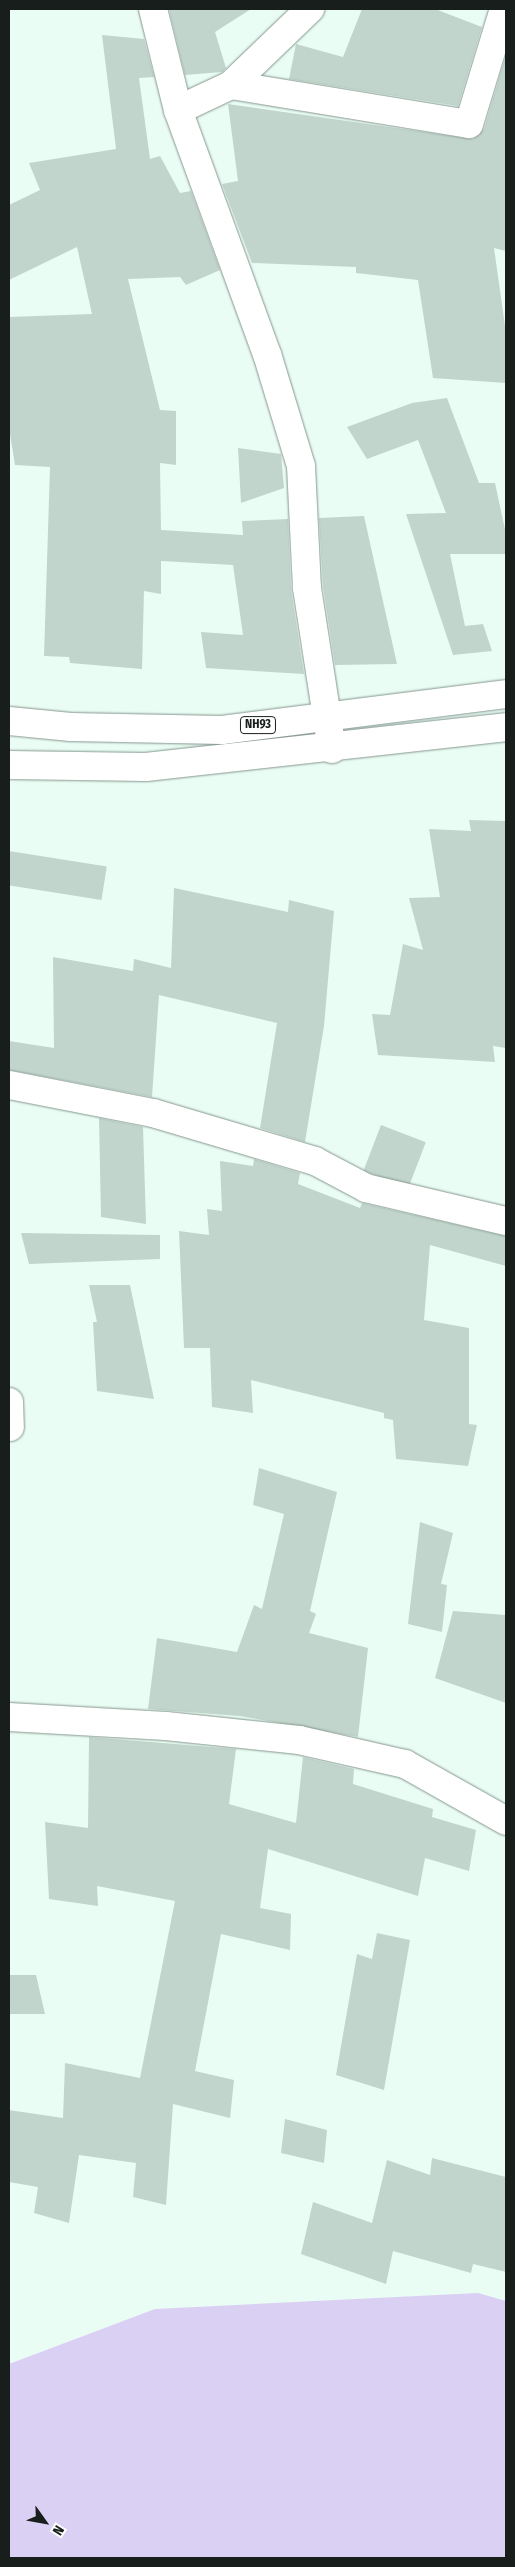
<!DOCTYPE html>
<style>
body{margin:0}
#map{position:relative;width:515px;height:2567px;overflow:hidden;background:#eafdf4;font-family:"Fira Sans Condensed",sans-serif}
div>[style]{position:absolute}
.green>*{inset:0;background:#dad0f3}
.building>*{inset:0;background:#c2d5cc;transform-origin:0 0}
.roads{filter:drop-shadow(0 0 1px #84968e) drop-shadow(0 0 1px #84968e)}
.minor>*{height:28px;margin:-14px;padding:0 14px;transform-origin:14px;border-radius:14px;background:#fff}
.primary>*{height:28px;margin:-14px;padding:0 14px;transform-origin:14px;border-radius:14px;background:#fff}
span{translate:-50% -50%;white-space:nowrap;text-align:center;line-height:1.15;-webkit-text-stroke:5px #fff;paint-order:stroke}
.shield-label span{padding:1px 4px;background:#fff;border:1px solid;border-radius:4px;-webkit-text-stroke-width:0}
.shield-label{font-size:12px;color:#171e1b;font-weight:700}
.frame{position:absolute;inset:0;border:10px solid #171e1b;pointer-events:none}
.north{position:absolute;left:20px;top:2497px;width:50px;height:50px;-webkit-text-stroke:4px #fff;paint-order:stroke;rotate:122deg;font-size:14px;font-weight:700;line-height:20px;text-align:center;color:#171e1b}
.north::after{content:'';display:block;margin:auto;width:18px;height:22px;background:#171e1b;clip-path:polygon(50% 0,100% 100%,50% 72%,0 100%)}
</style>
<div id="map">
<div class="green">
<i style="clip-path:polygon(478px 2293px,506px 2301px,506px 2558px,9px 2558px,9px 2364px,155px 2309px)"></i>
</div>
<div class="building">
<i style="clip-path:polygon(169px 9px,251px 9px,215px 32px,226px 68px,222px 72px,185px 75px)"></i>
<i style="clip-path:polygon(362px 9px,435px 9px,482px 27px,458px 106px,289px 79px,296px 44px,343px 57px)"></i>
<i style="clip-path:polygon(102px 35px,144px 39px,154px 77px,139px 78px,150px 159px,160px 156px,180px 193px,191px 191px,220px 270px,186px 285px,180px 277px,128px 279px,160px 410px,176px 411px,176px 465px,160px 463px,161px 530px,243px 535px,242px 521px,288px 519px,291px 589px,304px 674px,206px 668px,201px 632px,243px 635px,233px 565px,161px 561px,161px 594px,144px 591px,142px 669px,70px 663px,69px 657px,44px 656px,50px 467px,15px 465px,9px 428px,9px 317px,92px 314px,77px 247px,9px 280px,9px 205px,40px 190px,29px 163px,116px 149px)"></i>
<i style="clip-path:polygon(506px 55px,506px 251px,494px 248px,506px 333px,506px 383px,433px 378px,418px 280px,356px 273px,356px 267px,252px 263px,222px 184px,238px 181px,228px 104px,473px 139px,484px 129px)"></i>
<i style="clip-path:polygon(447px 398px,479px 483px,495px 483px,506px 534px,506px 554px,450px 554px,465px 626px,483px 624px,492px 651px,453px 655px,406px 514px,446px 513px,418px 440px,367px 459px,347px 427px,412px 403px)"></i>
<i style="clip-path:polygon(238px 448px,281px 454px,284px 488px,241px 503px)"></i>
<i style="clip-path:polygon(364px 516px,397px 664px,335px 665px,323px 586px,319px 518px)"></i>
<i style="clip-path:polygon(469px 820px,506px 821px,506px 1048px,493px 1046px,495px 1062px,378px 1055px,372px 1014px,390px 1015px,403px 944px,423px 950px,409px 898px,440px 897px,429px 829px,471px 831px)"></i>
<i style="left:9px;top:851px;width:99px;height:34px;rotate:9deg"></i>
<i style="clip-path:polygon(174px 888px,288px 912px,289px 900px,334px 911px,324px 1026px,305px 1142px,260px 1128px,277px 1023px,159px 995px,152px 1097px,9px 1070px,9px 1041px,54px 1048px,53px 957px,133px 971px,134px 959px,171px 968px)"></i>
<i style="clip-path:polygon(99px 1118px,143px 1127px,146px 1224px,101px 1217px)"></i>
<i style="left:381px;top:1125px;width:48px;height:49px;rotate:21deg"></i>
<i style="clip-path:polygon(254px 1159px,300px 1173px,298px 1184px,360px 1208px,362px 1203px,506px 1236px,506px 1266px,430px 1245px,424px 1320px,469px 1328px,469px 1424px,477px 1425px,468px 1466px,396px 1459px,393px 1420px,384px 1418px,384px 1413px,251px 1380px,253px 1413px,212px 1407px,210px 1348px,184px 1348px,179px 1231px,209px 1235px,207px 1209px,222px 1211px,220px 1161px,253px 1166px)"></i>
<i style="clip-path:polygon(21px 1233px,160px 1235px,160px 1259px,29px 1264px)"></i>
<i style="clip-path:polygon(89px 1285px,130px 1285px,154px 1399px,97px 1391px,93px 1322px,97px 1322px)"></i>
<i style="clip-path:polygon(259px 1468px,337px 1492px,310px 1611px,316px 1614px,309px 1633px,368px 1648px,358px 1737px,240px 1716px,148px 1709px,157px 1638px,237px 1652px,254px 1605px,262px 1609px,284px 1514px,253px 1505px)"></i>
<i style="clip-path:polygon(420px 1522px,453px 1533px,441px 1584px,447px 1585px,442px 1632px,408px 1624px)"></i>
<i style="clip-path:polygon(453px 1611px,506px 1615px,506px 1703px,435px 1678px)"></i>
<i style="clip-path:polygon(89px 1737px,236px 1749px,229px 1804px,296px 1823px,303px 1757px,354px 1769px,353px 1784px,433px 1809px,432px 1817px,476px 1830px,469px 1871px,425px 1858px,418px 1896px,268px 1849px,260px 1908px,291px 1914px,290px 1950px,221px 1934px,195px 2071px,234px 2080px,230px 2118px,173px 2104px,166px 2205px,133px 2197px,136px 2163px,79px 2155px,69px 2223px,34px 2213px,38px 2187px,9px 2182px,9px 2110px,63px 2118px,65px 2063px,140px 2078px,175px 1901px,97px 1886px,98px 1906px,49px 1899px,45px 1822px,88px 1828px)"></i>
<i style="clip-path:polygon(377px 1933px,410px 1940px,384px 2090px,336px 2075px,357px 1954px,372px 1959px)"></i>
<i style="clip-path:polygon(9px 1975px,36px 1975px,45px 2014px,9px 2014px)"></i>
<i style="clip-path:polygon(285px 2119px,327px 2130px,324px 2163px,281px 2153px)"></i>
<i style="clip-path:polygon(432px 2158px,506px 2177px,506px 2272px,473px 2264px,471px 2273px,393px 2251px,386px 2284px,301px 2254px,313px 2202px,372px 2223px,387px 2160px,430px 2175px)"></i>
</div>
<div class="roads">
<div class="minor">
<i style="left:153px;top:9px;width:104px;rotate:76.1deg"></i>
<i style="left:178px;top:110px;width:260px;rotate:70deg"></i>
<i style="left:267px;top:354px;width:117px;rotate:73.1deg"></i>
<i style="left:301px;top:466px;width:122px;rotate:87.2deg"></i>
<i style="left:307px;top:588px;width:163px;rotate:81.2deg"></i>
<i style="left:231px;top:85px;width:241px;rotate:9.3deg"></i>
<i style="left:469px;top:124px;width:120px;rotate:-73.1deg"></i>
<i style="left:178px;top:110px;width:59px;rotate:-25.3deg"></i>
<i style="left:231px;top:85px;width:110px;rotate:-43.9deg"></i>
<i style="left:9px;top:1085px;width:147px;rotate:11deg"></i>
<i style="left:153px;top:1113px;width:169px;rotate:16.5deg"></i>
<i style="left:315px;top:1161px;width:58px;rotate:27.9deg"></i>
<i style="left:366px;top:1188px;width:144px;rotate:13.3deg"></i>
<i style="left:9px;top:1402px;width:25px;rotate:88deg"></i>
<i style="left:9px;top:1717px;width:157px;rotate:3.3deg"></i>
<i style="left:166px;top:1726px;width:134px;rotate:6deg"></i>
<i style="left:299px;top:1740px;width:109px;rotate:12.8deg"></i>
<i style="left:405px;top:1764px;width:116px;rotate:29.4deg"></i>
</div>
<div class="primary">
<i style="left:9px;top:721px;width:62px;rotate:5.5deg"></i>
<i style="left:71px;top:727px;width:151px;rotate:1.1deg"></i>
<i style="left:222px;top:730px;width:286px;rotate:-7.2deg"></i>
<i style="left:9px;top:765px;width:137px;rotate:0.8deg"></i>
<i style="left:146px;top:767px;width:362px;rotate:-6.3deg"></i>
</div>
</div>
<div class="shield-label">
<span style="left:258px;top:725px">NH93</span>
</div>
<div class="frame"></div>
<div class="north">N</div>
</div>
